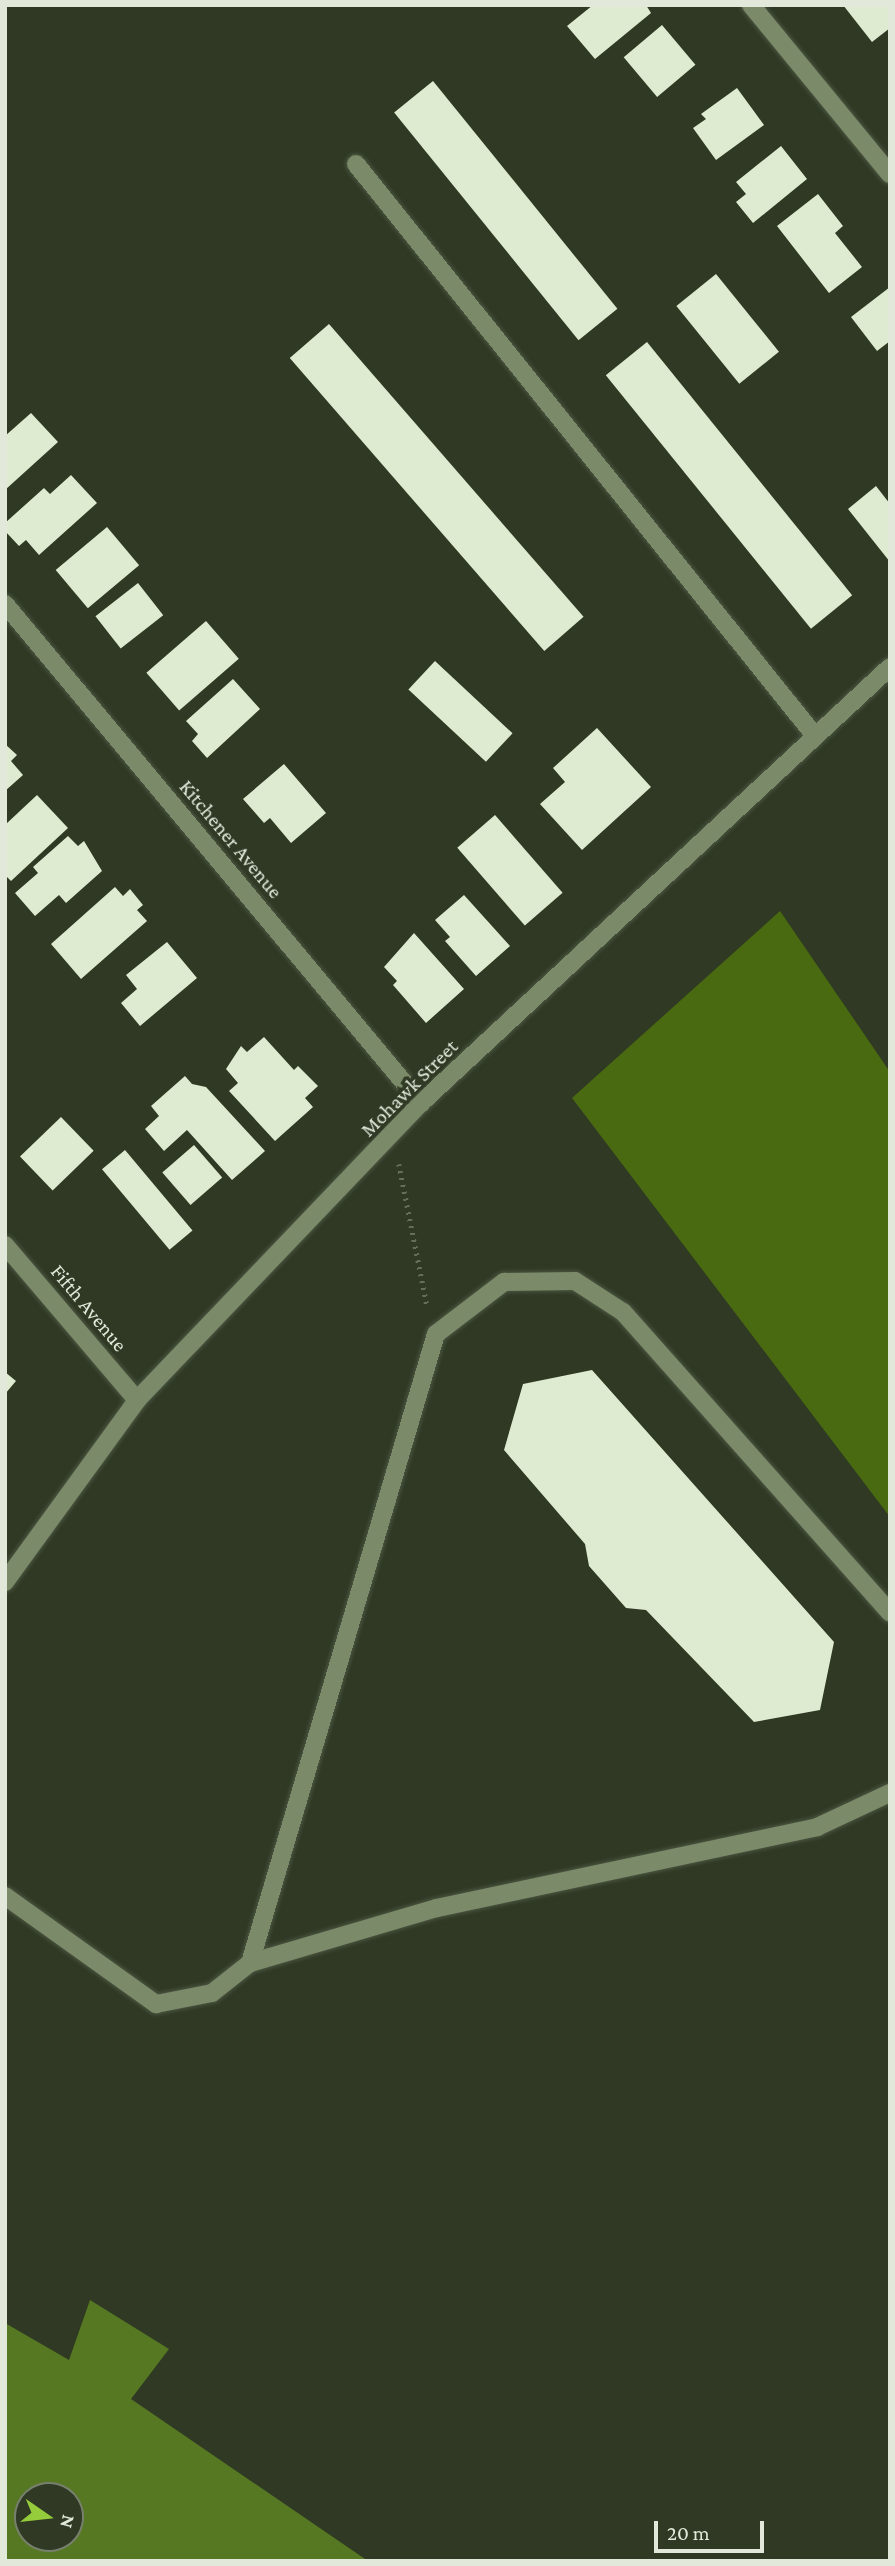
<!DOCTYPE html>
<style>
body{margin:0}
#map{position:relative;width:895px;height:2566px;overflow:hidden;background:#2f3924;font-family:"Crimson Pro",serif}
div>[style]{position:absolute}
.forest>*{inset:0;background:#496a10}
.water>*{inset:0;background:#577823}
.building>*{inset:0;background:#deebd0;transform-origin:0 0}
.path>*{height:4.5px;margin-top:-2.25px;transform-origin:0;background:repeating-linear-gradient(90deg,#656e5b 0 2px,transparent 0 7px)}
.roads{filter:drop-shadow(0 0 2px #4c5541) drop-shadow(0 0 2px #4c5541)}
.minor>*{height:18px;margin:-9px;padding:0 9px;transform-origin:9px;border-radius:9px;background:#7b8b69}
span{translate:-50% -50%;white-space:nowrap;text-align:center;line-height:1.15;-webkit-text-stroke:7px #2f3924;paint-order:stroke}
.street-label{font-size:21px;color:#e2e9db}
.frame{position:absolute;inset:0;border:7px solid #e2e9db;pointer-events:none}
.north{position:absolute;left:14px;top:2482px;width:70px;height:70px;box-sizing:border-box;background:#2f3924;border:2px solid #777f6d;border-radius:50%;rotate:104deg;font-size:19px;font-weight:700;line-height:28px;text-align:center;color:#e2e9db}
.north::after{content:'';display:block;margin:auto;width:24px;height:32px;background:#95cc3b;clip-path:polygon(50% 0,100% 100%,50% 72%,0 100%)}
.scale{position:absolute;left:654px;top:2521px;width:110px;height:32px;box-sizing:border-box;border:4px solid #e2e9db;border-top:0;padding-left:9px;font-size:21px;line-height:24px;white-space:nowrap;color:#e2e9db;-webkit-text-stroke:5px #2f3924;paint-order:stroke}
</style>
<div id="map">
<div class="forest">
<i style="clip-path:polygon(780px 911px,890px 1072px,890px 1517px,572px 1098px)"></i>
</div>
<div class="water">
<i style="clip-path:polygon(evenodd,90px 2300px,169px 2349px,131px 2399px,368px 2561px,5px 2561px,5px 2323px,69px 2360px,90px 2300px,28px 2496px,70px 2496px,70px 2538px,28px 2538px,28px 2496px)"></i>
</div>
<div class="building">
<i style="clip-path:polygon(593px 5px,646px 5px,651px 13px,595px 59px,567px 26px)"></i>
<i style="clip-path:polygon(843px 5px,890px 5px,890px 28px,872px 42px)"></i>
<i style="left:662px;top:25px;width:52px;height:50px;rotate:50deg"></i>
<i style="left:433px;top:81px;width:293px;height:50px;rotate:51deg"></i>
<i style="clip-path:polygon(737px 88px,764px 125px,716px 160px,693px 128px,706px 119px,701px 114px)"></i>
<i style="clip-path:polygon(781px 146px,807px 179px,753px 223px,736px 202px,746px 194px,736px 182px)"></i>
<i style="clip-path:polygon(818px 194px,843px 226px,835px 233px,862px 267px,829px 293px,777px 226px)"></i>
<i style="left:716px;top:274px;width:100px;height:51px;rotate:51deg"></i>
<i style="clip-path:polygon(890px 287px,890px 341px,877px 351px,851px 317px)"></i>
<i style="left:329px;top:324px;width:388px;height:52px;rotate:49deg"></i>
<i style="left:647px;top:342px;width:326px;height:53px;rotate:51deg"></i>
<i style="clip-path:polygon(31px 413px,58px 442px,5px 490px,5px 436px)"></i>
<i style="clip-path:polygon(71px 475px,97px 503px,39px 555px,26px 540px,19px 546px,5px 531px,5px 523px,44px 488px,50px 494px)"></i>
<i style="clip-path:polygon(876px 486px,890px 504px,890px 562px,848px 509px)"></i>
<i style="left:107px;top:527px;width:50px;height:67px;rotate:50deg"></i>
<i style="left:138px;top:583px;width:41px;height:54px;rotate:52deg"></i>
<i style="left:206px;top:621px;width:50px;height:79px;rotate:49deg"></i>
<i style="left:435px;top:661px;width:106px;height:39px;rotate:43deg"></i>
<i style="clip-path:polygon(233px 679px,260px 709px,207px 758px,192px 741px,198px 734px,186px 721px)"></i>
<i style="clip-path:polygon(597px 728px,651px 787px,582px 850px,540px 804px,565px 782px,553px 768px)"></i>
<i style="clip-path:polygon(5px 744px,17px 755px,11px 761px,23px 775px,5px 791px)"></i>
<i style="clip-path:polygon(284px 764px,326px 813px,291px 843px,270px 818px,264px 823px,243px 799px)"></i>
<i style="clip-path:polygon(37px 795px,68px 828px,11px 881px,5px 875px,5px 825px)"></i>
<i style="left:495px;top:815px;width:103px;height:50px;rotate:49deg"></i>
<i style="clip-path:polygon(68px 836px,78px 846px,84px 841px,102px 871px,66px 903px,59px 895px,35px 916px,15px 893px,38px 873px,33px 867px)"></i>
<i style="clip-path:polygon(115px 887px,123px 896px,130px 889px,143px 905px,137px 910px,147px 921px,81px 979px,51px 944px)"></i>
<i style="clip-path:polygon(464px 895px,510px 946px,476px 976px,445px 941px,450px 937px,435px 920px)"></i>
<i style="clip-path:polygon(414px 933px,464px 989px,426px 1023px,393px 985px,397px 981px,384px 967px)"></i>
<i style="clip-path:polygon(167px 942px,197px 978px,140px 1026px,121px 1003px,137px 989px,126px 975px)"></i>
<i style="clip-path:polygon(264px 1037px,294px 1070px,298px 1066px,318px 1086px,305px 1098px,313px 1107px,275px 1141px,229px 1091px,238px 1083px,226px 1069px,241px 1046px,247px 1052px)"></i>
<i style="clip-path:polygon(185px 1076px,192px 1084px,206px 1087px,265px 1151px,232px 1180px,187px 1130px,164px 1151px,145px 1129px,159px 1116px,151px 1106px)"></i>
<i style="left:61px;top:1117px;width:47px;height:57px;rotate:46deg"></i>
<i style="left:194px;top:1145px;width:43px;height:42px;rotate:49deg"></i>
<i style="left:125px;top:1150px;width:105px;height:30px;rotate:50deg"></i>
<i style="clip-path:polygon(592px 1370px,834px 1642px,820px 1710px,754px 1722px,646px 1610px,626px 1608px,589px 1566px,585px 1544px,504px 1450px,523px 1384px)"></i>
<i style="clip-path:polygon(5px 1372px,16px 1381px,5px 1394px)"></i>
</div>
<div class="path">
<i style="left:399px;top:1164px;width:145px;rotate:78.8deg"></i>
</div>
<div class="roads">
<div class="minor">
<i style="left:751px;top:5px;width:219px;rotate:50.6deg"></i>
<i style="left:356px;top:164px;width:733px;rotate:51.25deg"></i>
<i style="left:5px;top:604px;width:650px;rotate:50.18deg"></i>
<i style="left:5px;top:1245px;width:204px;rotate:49.6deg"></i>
<i style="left:5px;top:1582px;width:225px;rotate:-54deg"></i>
<i style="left:137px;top:1400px;width:411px;rotate:-46.3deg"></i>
<i style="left:421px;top:1103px;width:640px;rotate:-42.91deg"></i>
<i style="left:5px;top:1896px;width:186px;rotate:35.6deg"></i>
<i style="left:156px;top:2004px;width:57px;rotate:-11.1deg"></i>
<i style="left:212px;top:1993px;width:48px;rotate:-38.3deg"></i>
<i style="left:250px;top:1963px;width:195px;rotate:-16.4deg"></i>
<i style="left:437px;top:1908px;width:389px;rotate:-12deg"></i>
<i style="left:817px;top:1827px;width:81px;rotate:-25deg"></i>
<i style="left:250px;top:1963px;width:656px;rotate:-73.53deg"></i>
<i style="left:436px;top:1334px;width:86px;rotate:-37.4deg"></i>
<i style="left:504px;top:1282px;width:71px;rotate:-0.8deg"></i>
<i style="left:575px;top:1281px;width:57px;rotate:32.9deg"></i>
<i style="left:623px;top:1312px;width:402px;rotate:48.4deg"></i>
</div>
</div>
<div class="street-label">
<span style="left:231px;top:839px;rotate:50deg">Kitchener Avenue</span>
<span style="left:409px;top:1088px;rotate:-45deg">Mohawk Street</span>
<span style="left:89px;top:1308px;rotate:50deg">Fifth Avenue</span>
</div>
<div class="frame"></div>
<div class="north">N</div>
<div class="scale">20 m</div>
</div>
